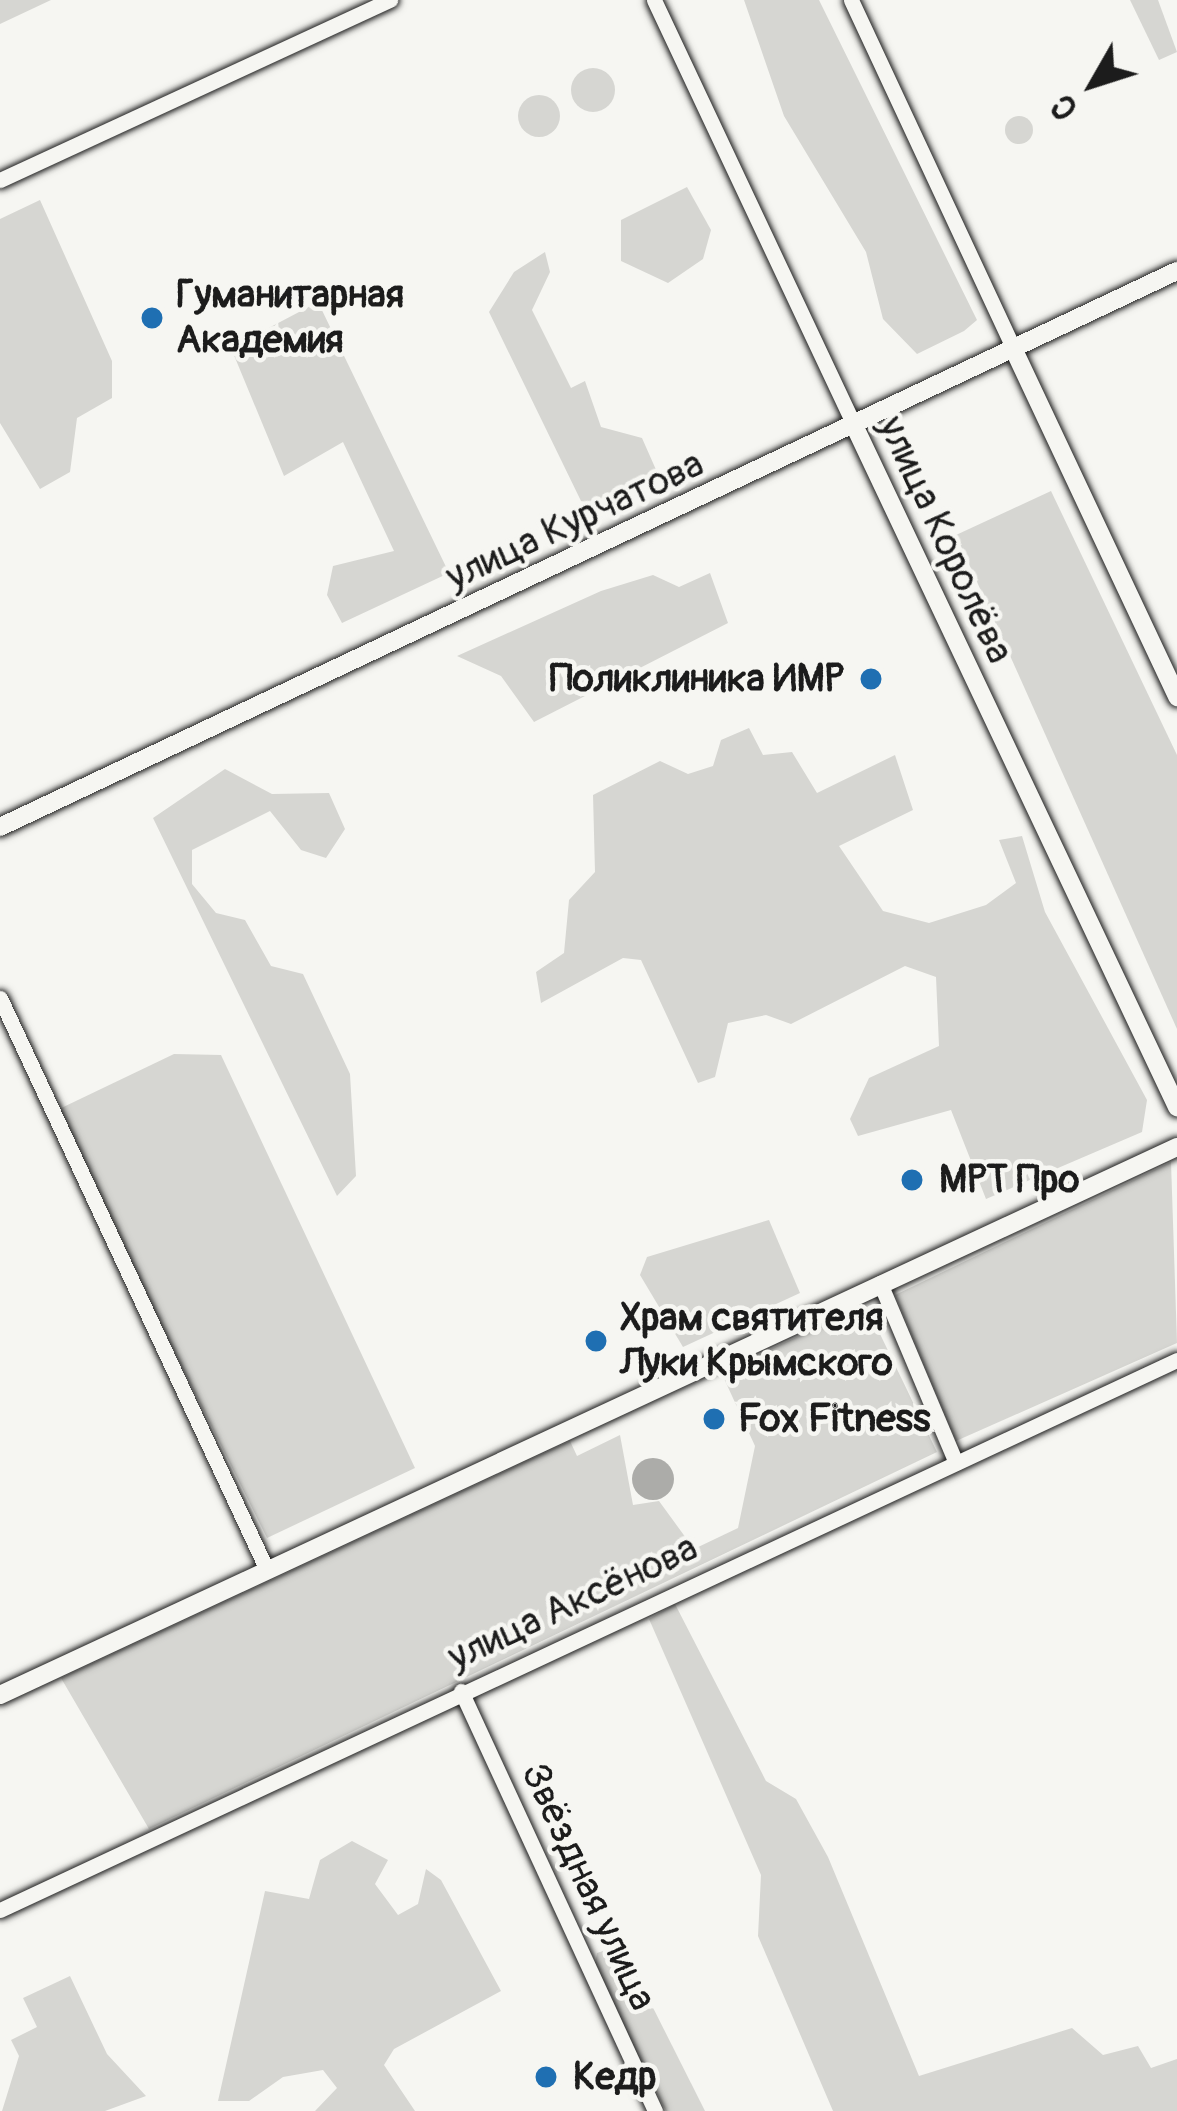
<!DOCTYPE html>
<meta charset="utf-8">
<style>
body{margin:0}
#map{position:relative;width:1177px;height:2111px;overflow:hidden;background:#f6f6f2;font-family:Pangolin,sans-serif}
div>[style]{position:absolute}
.green>*{inset:0;background:#d6d6d2}
.round{border-radius:50%}
.water>*{inset:0;background:#acaca9}
.roads{filter:drop-shadow(0 0 3px #1c1c1c) drop-shadow(0 0 3px #1c1c1c)}
.minor>*{height:15px;margin:-7.5px;padding:0 7.5px;transform-origin:7.5px;border-radius:7.5px;background:#f6f6f2}
.major>*{height:18px;margin:-9px;padding:0 9px;transform-origin:9px;border-radius:9px;background:#f6f6f2}
.dots>*{width:33px;height:33px;translate:-50% -50%;box-sizing:border-box;border:6px solid #f6f6f2;border-radius:50%}
span{translate:-50% -50%;white-space:nowrap;text-align:center;line-height:1.15;-webkit-text-stroke:9px #f6f6f2;paint-order:stroke}
.poi-label{font-size:39px;color:#1c1c1c;font-weight:700}
.left{translate:0 -50%;text-align:left}
.right{translate:-100% -50%;text-align:right}
.street-label{font-size:39px;color:#1c1c1c}
.north{position:absolute;left:1033px;top:24px;width:120px;height:120px;-webkit-text-stroke:9px #f6f6f2;paint-order:stroke;rotate:231deg;font-size:33px;font-weight:700;line-height:48px;text-align:center;color:#1c1c1c}
.north::after{content:'';display:block;margin:auto;width:42px;height:54px;background:#1c1c1c;clip-path:polygon(50% 0,100% 100%,50% 72%,0 100%)}
</style>
<div id="map">
<div class="green">
<i style="clip-path:polygon(0 0,51px 0,0 24px)"></i>
<i style="clip-path:polygon(744px 0,819px 0,977px 320px,964px 331px,917px 354px,883px 319px,866px 252px,784px 116px)"></i>
<i style="clip-path:polygon(1130px 0,1158px 0,1177px 52px,1159px 60px)"></i>
<i class="round" style="left:571px;top:68px;width:44px;height:44px"></i>
<i class="round" style="left:518px;top:95px;width:42px;height:42px"></i>
<i class="round" style="left:1005px;top:116px;width:28px;height:28px"></i>
<i style="clip-path:polygon(687px 187px,711px 230px,703px 259px,668px 283px,621px 261px,621px 220px)"></i>
<i style="clip-path:polygon(40px 200px,112px 361px,112px 398px,77px 418px,70px 472px,40px 489px,0 423px,0 219px)"></i>
<i style="clip-path:polygon(545px 252px,550px 272px,532px 310px,571px 388px,585px 381px,601px 427px,642px 438px,657px 472px,594px 505px,581px 501px,489px 312px,514px 272px)"></i>
<i style="clip-path:polygon(318px 302px,449px 573px,342px 623px,327px 595px,333px 566px,394px 551px,343px 442px,284px 476px,231px 348px)"></i>
<i style="clip-path:polygon(1051px 491px,1177px 755px,1177px 1029px,956px 535px)"></i>
<i style="clip-path:polygon(710px 573px,728px 623px,534px 722px,501px 676px,457px 656px,601px 591px,653px 575px,679px 587px)"></i>
<i style="clip-path:polygon(749px 728px,763px 755px,792px 752px,817px 793px,895px 755px,913px 810px,839px 846px,883px 911px,929px 923px,986px 905px,1016px 883px,999px 840px,1022px 836px,1045px 912px,1147px 1100px,1142px 1132px,986px 1199px,951px 1110px,858px 1136px,850px 1119px,869px 1078px,939px 1046px,936px 977px,905px 966px,791px 1024px,766px 1015px,728px 1023px,715px 1077px,698px 1083px,641px 960px,623px 958px,541px 1003px,536px 972px,564px 953px,569px 900px,595px 872px,593px 795px,660px 761px,688px 774px,713px 766px,721px 740px)"></i>
<i style="clip-path:polygon(225px 769px,272px 794px,329px 793px,345px 829px,326px 858px,301px 850px,270px 811px,192px 850px,192px 884px,216px 913px,245px 920px,271px 966px,303px 974px,350px 1074px,356px 1176px,337px 1196px,153px 818px)"></i>
<i style="clip-path:polygon(174px 1054px,221px 1055px,415px 1468px,267px 1538px,55px 1111px)"></i>
<i style="clip-path:polygon(1171px 1162px,1177px 1343px,956px 1441px,895px 1295px)"></i>
<i style="clip-path:polygon(769px 1220px,800px 1293px,683px 1347px,640px 1275px,647px 1257px)"></i>
<i style="clip-path:polygon(866px 1305px,937px 1452px,149px 1829px,61px 1678px,570px 1441px,577px 1456px,620px 1435px,633px 1505px,659px 1501px,694px 1549px,738px 1528px,755px 1446px,721px 1372px)"></i>
<i style="clip-path:polygon(675px 1604px,766px 1781px,796px 1799px,828px 1857px,919px 2076px,1072px 2028px,1103px 2055px,1138px 2046px,1151px 2068px,1177px 2059px,1177px 2111px,833px 2111px,758px 1936px,761px 1875px,649px 1619px)"></i>
<i style="clip-path:polygon(352px 1841px,388px 1860px,375px 1884px,398px 1915px,418px 1904px,426px 1869px,441px 1880px,501px 1991px,394px 2049px,384px 2065px,415px 2111px,315px 2111px,337px 2088px,323px 2070px,283px 2077px,249px 2101px,218px 2101px,265px 1891px,309px 1899px,320px 1860px)"></i>
<i style="clip-path:polygon(618px 1946px,630px 1962px,705px 2111px,666px 2111px,594px 1970px,597px 1953px)"></i>
<i style="clip-path:polygon(70px 1976px,107px 2054px,146px 2096px,105px 2111px,2px 2111px,19px 2056px,11px 2040px,37px 2027px,23px 1998px)"></i>
</div>
<div class="water">
<i class="round" style="left:632px;top:1458px;width:42px;height:42px"></i>
</div>
<div class="roads">
<div class="minor">
<i style="left:654px;top:0;width:470px;rotate:64.8deg"></i>
<i style="left:851px;top:0;width:384px;rotate:65deg"></i>
<i style="left:0;top:180px;width:430px;rotate:-24.8deg"></i>
<i style="left:0;top:998px;width:629px;rotate:64.98deg"></i>
<i style="left:880px;top:1283px;width:195px;rotate:67.1deg"></i>
<i style="left:461px;top:1691px;width:463px;rotate:65.2deg"></i>
<i style="left:0;top:1910px;width:1299px;rotate:-25.05deg"></i>
</div>
<div class="major">
<i style="left:1013px;top:348px;width:386px;rotate:64.8deg"></i>
<i style="left:854px;top:425px;width:755px;rotate:64.66deg"></i>
<i style="left:0;top:827px;width:1302px;rotate:-25.29deg"></i>
<i style="left:0;top:1695px;width:1298px;rotate:-24.97deg"></i>
</div>
</div>
<div class="dots">
<i style="left:152px;top:318px;background:#1f6fb2"></i>
<i style="left:871px;top:679px;background:#1f6fb2"></i>
<i style="left:912px;top:1180px;background:#1f6fb2"></i>
<i style="left:596px;top:1341px;background:#1f6fb2"></i>
<i style="left:714px;top:1419px;background:#1f6fb2"></i>
<i style="left:546px;top:2077px;background:#1f6fb2"></i>
</div>
<div class="poi-label">
<span class="left" style="left:176px;top:318px">Гуманитарная<br>Академия</span>
<span class="right" style="left:844px;top:679px">Поликлиника ИМР</span>
<span class="left" style="left:939px;top:1180px">МРТ Про</span>
<span class="left" style="left:620px;top:1341px">Храм святителя<br>Луки Крымского</span>
<span class="left" style="left:738px;top:1419px">Fox Fitness</span>
<span class="left" style="left:573px;top:2077px">Кедр</span>
</div>
<div class="street-label">
<span style="left:575px;top:521px;rotate:-25deg">улица Курчатова</span>
<span style="left:945px;top:540px;rotate:65deg">улица Королёва</span>
<span style="left:573px;top:1603px;rotate:-25deg">улица Аксёнова</span>
<span style="left:588px;top:1887px;rotate:65deg">Звёздная улица</span>
</div>
<div class="north">С</div>
</div>
